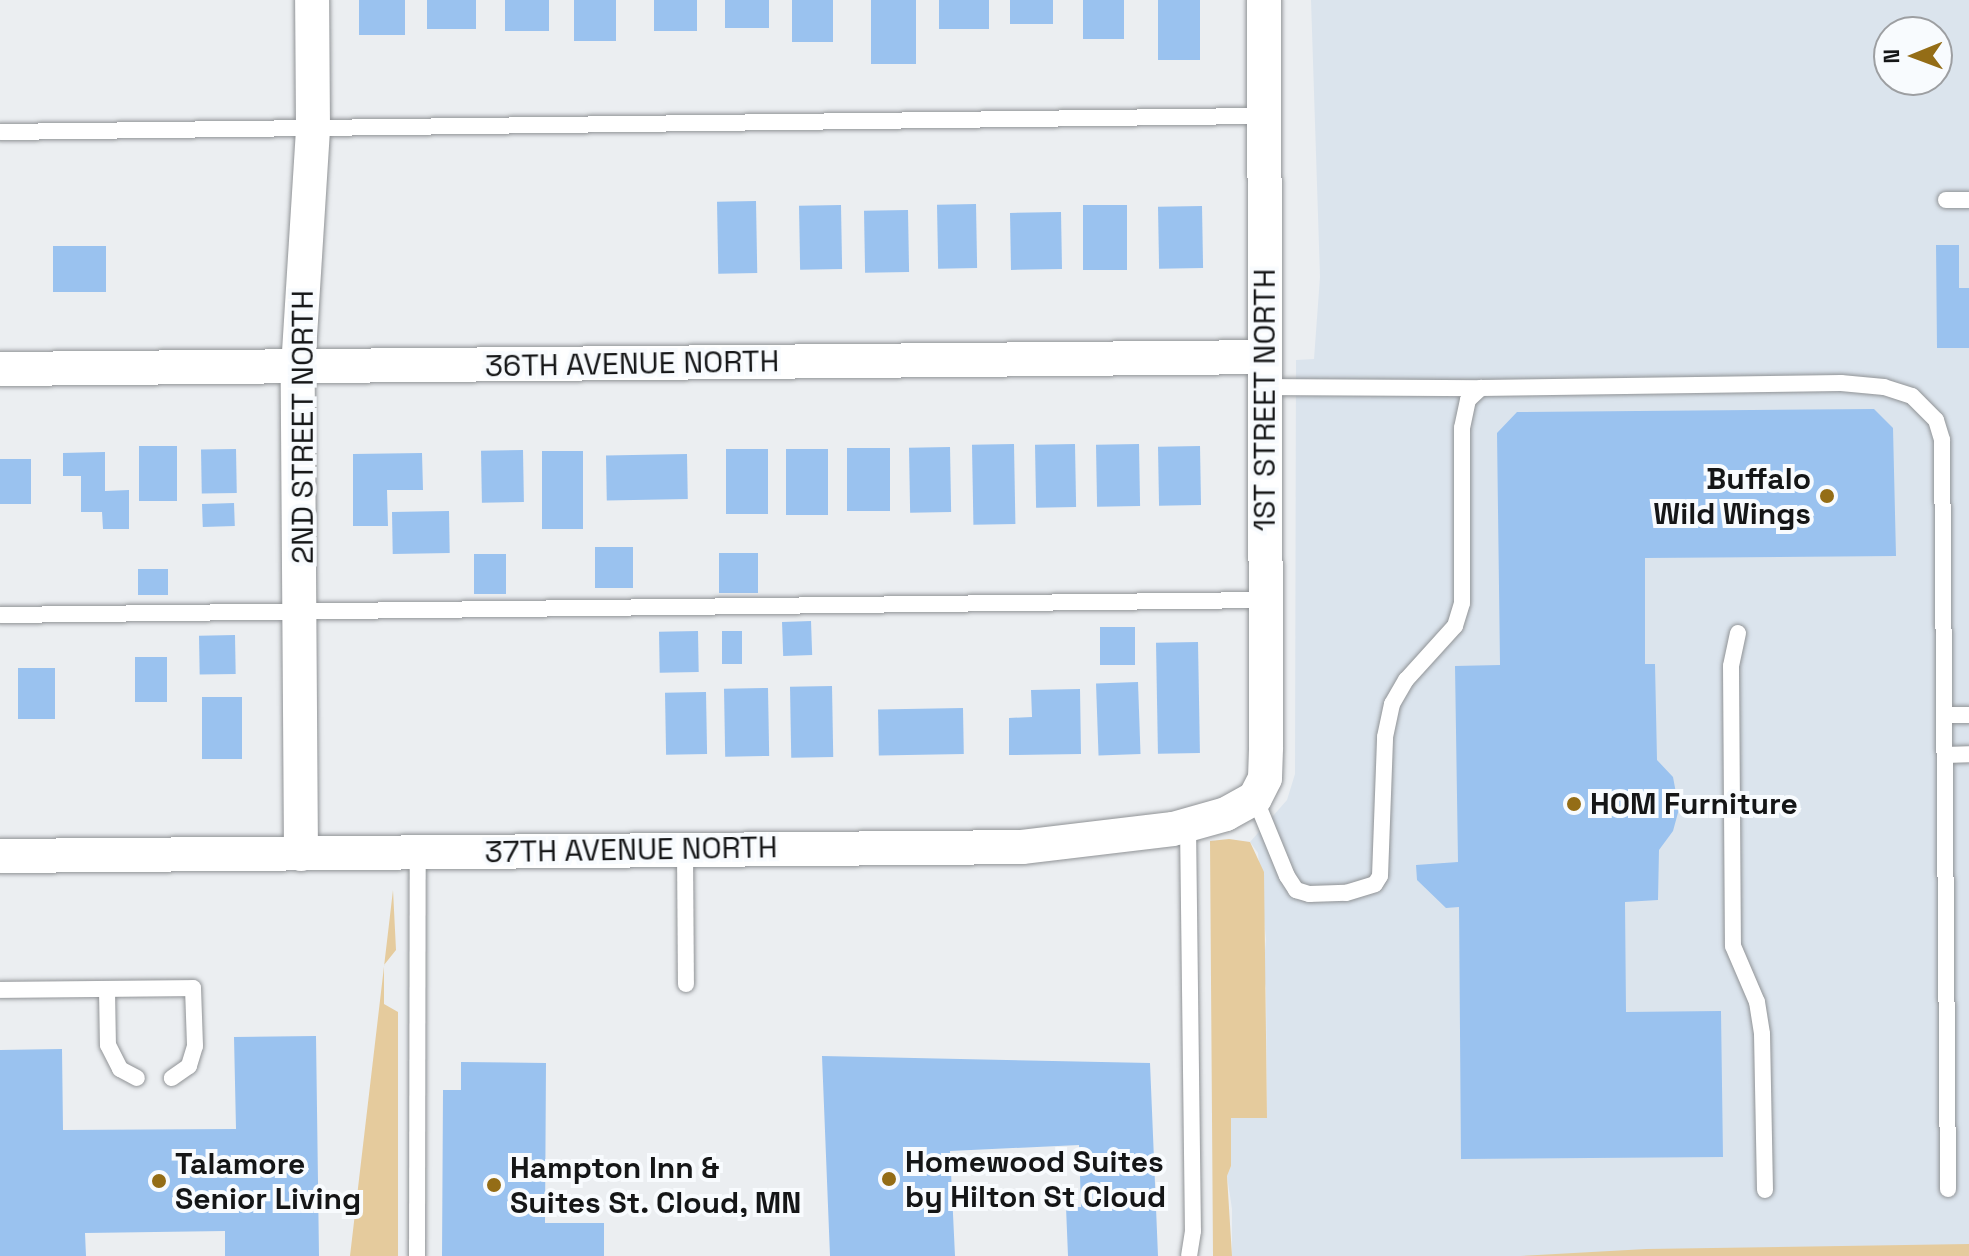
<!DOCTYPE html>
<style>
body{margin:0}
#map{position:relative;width:1969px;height:1256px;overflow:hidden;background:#ebeef1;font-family:"Space Grotesk",sans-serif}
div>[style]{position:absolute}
.built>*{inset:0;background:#dbe4ed}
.green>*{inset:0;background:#e5cb9d}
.building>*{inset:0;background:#9ac2ef;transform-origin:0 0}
.roads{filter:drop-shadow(0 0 2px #909396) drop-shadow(0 0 2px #909396)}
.lane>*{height:16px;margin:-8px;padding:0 8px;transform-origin:8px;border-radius:8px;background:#fff}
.street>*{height:34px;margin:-17px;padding:0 17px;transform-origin:17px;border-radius:17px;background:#fff}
.dots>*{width:22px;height:22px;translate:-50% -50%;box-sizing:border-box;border:4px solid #f8fbfe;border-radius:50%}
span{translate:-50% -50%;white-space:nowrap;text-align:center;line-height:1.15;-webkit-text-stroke:8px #f8fbfe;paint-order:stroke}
.street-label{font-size:30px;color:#151617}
.poi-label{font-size:30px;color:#151617;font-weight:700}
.right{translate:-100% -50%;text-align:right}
.left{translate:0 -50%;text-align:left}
.north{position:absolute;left:1873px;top:16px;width:80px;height:80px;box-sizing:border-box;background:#f8fbfe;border:2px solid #9d9fa2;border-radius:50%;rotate:269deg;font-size:22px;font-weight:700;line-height:32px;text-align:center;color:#151617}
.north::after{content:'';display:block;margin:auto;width:28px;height:36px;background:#946d16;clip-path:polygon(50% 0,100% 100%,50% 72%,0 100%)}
</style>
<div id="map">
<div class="built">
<i style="clip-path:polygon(evenodd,1311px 0,1969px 0,1969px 1256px,1232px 1256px,1232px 1209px,1227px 1176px,1231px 1166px,1231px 1118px,1267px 1117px,1266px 988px,1263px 972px,1266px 940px,1258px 853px,1250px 842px,1287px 800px,1295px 774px,1296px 360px,1314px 359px,1320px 277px,1311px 0,1889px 32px,1937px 32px,1937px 80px,1889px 80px,1889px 32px)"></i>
</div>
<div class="green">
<i style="clip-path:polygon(1229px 839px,1250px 842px,1264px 872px,1267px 1118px,1231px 1118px,1231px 1166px,1227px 1176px,1232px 1256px,1213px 1256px,1210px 841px)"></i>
<i style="clip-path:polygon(393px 890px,396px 950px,384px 965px,384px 1004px,398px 1012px,398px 1256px,350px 1256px)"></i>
<i style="clip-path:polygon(1969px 1244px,1969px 1256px,1520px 1256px,1646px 1249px)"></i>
</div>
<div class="building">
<i style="left:359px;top:0;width:46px;height:35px"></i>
<i style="left:427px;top:0;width:49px;height:29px"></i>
<i style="left:505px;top:0;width:44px;height:31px"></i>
<i style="left:574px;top:0;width:42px;height:41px"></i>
<i style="left:654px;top:0;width:43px;height:31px"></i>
<i style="left:725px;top:0;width:44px;height:28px"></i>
<i style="left:792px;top:0;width:41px;height:42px"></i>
<i style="left:871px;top:0;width:45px;height:64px"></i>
<i style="left:939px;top:0;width:50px;height:29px"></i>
<i style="left:1010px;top:0;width:43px;height:24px"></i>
<i style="left:1083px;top:0;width:41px;height:39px"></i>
<i style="left:1158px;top:0;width:42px;height:60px"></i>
<i style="left:756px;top:201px;width:72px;height:39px;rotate:89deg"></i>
<i style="left:976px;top:204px;width:64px;height:39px;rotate:89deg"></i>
<i style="left:841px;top:205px;width:64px;height:42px;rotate:89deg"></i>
<i style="left:1083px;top:205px;width:44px;height:65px"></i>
<i style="left:1202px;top:206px;width:62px;height:44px;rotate:89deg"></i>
<i style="left:908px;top:210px;width:62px;height:44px;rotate:89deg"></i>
<i style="left:1061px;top:212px;width:57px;height:51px;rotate:89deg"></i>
<i style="clip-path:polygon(1936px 245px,1959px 245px,1959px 288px,1969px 288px,1969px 348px,1937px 348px)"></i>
<i style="left:106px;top:246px;width:46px;height:53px;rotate:90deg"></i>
<i style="clip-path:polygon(1874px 409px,1893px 428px,1896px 556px,1645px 558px,1645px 664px,1655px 664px,1657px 760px,1673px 777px,1679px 809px,1673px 831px,1659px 850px,1658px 900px,1625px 902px,1626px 1012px,1721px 1011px,1723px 1157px,1461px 1159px,1459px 907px,1446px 908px,1417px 880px,1416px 865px,1458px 862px,1455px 666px,1500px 665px,1497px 433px,1517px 412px)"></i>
<i style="left:1014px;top:444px;width:80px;height:42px;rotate:89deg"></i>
<i style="left:1075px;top:444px;width:63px;height:40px;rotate:89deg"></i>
<i style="left:1139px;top:444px;width:62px;height:43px;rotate:89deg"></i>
<i style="left:139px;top:446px;width:38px;height:55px"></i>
<i style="left:1200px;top:446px;width:59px;height:42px;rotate:89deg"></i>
<i style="left:950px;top:447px;width:65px;height:41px;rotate:89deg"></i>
<i style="left:847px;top:448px;width:43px;height:63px"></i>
<i style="left:236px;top:449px;width:44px;height:35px;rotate:89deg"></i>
<i style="left:726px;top:449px;width:42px;height:65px"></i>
<i style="left:786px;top:449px;width:42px;height:66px"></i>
<i style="left:523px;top:450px;width:52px;height:42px;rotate:89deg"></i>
<i style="left:542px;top:451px;width:41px;height:78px"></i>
<i style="clip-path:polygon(105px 452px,105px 491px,129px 490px,129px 529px,103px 529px,102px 512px,81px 512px,81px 476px,63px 476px,63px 453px)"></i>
<i style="clip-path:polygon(422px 453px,423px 490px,387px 490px,388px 526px,353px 526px,353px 454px)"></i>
<i style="left:687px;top:454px;width:45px;height:81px;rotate:89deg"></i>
<i style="left:0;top:459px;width:31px;height:45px"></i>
<i style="left:234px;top:503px;width:23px;height:32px;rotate:88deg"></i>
<i style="left:449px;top:511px;width:42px;height:57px;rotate:89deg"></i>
<i style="left:595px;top:547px;width:38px;height:41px"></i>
<i style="left:719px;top:553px;width:39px;height:40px"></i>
<i style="left:474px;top:554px;width:32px;height:40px"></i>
<i style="left:168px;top:569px;width:26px;height:30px;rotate:90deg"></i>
<i style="left:811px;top:621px;width:34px;height:29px;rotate:88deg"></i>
<i style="left:1135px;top:627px;width:38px;height:35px;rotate:90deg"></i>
<i style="left:698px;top:631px;width:41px;height:39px;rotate:89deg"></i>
<i style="left:722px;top:631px;width:20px;height:33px"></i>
<i style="left:235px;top:635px;width:39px;height:36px;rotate:89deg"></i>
<i style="left:1198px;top:642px;width:111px;height:42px;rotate:89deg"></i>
<i style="left:135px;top:657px;width:32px;height:45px"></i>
<i style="left:18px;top:668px;width:37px;height:51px"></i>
<i style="left:1138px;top:682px;width:72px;height:42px;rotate:88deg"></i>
<i style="left:832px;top:686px;width:71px;height:42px;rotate:89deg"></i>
<i style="left:768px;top:688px;width:68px;height:44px;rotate:89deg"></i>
<i style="clip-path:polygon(1080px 689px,1081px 754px,1009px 755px,1009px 718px,1032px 717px,1031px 690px)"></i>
<i style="left:706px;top:692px;width:62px;height:41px;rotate:89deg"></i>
<i style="left:202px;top:697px;width:40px;height:62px"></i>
<i style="left:963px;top:708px;width:46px;height:85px;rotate:89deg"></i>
<i style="clip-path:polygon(316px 1036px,319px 1256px,225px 1256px,225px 1231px,85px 1233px,86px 1256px,0 1256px,0 1050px,62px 1049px,63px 1130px,236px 1129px,234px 1037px)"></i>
<i style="clip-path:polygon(822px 1056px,1150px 1063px,1158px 1256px,1068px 1256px,1066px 1207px,1081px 1207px,1079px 1145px,950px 1151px,955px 1256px,830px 1256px)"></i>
<i style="clip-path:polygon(461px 1062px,546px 1063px,545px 1223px,604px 1223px,604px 1256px,442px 1256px,443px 1090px,461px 1090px)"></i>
</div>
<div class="roads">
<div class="lane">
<i style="left:0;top:132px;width:1264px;rotate:-0.73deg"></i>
<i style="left:1946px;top:200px;width:23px"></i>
<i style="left:1265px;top:387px;width:216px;rotate:0.3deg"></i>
<i style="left:0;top:615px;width:1265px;rotate:-0.68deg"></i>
<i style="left:1738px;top:633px;width:34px;rotate:102deg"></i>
<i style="left:1731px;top:666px;width:280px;rotate:89.6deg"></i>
<i style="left:1733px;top:946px;width:61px;rotate:66.8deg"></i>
<i style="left:1757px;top:1002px;width:32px;rotate:81deg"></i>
<i style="left:1762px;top:1034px;width:156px;rotate:88.9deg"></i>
<i style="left:1944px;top:715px;width:25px"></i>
<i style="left:1945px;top:755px;width:24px;rotate:-2deg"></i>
<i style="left:1255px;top:798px;width:84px;rotate:67.7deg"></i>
<i style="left:1287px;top:876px;width:17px;rotate:57deg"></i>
<i style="left:1296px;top:890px;width:14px;rotate:17deg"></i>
<i style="left:1309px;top:894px;width:37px;rotate:-2deg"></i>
<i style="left:1346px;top:893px;width:30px;rotate:-17deg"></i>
<i style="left:1375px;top:884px;width:9px;rotate:-58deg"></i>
<i style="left:1380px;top:876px;width:139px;rotate:-87.9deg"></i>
<i style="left:1385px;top:737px;width:34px;rotate:-78deg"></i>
<i style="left:1392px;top:704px;width:28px;rotate:-60deg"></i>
<i style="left:1406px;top:680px;width:73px;rotate:-47.8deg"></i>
<i style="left:1455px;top:626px;width:24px;rotate:-73deg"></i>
<i style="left:1462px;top:603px;width:175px;rotate:-90deg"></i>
<i style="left:1462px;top:428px;width:29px;rotate:-78deg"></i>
<i style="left:1468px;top:400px;width:18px;rotate:-43deg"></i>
<i style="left:1481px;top:388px;width:360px;rotate:-0.8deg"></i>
<i style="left:1841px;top:383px;width:43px;rotate:5.3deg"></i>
<i style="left:1884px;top:387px;width:29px;rotate:18deg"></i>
<i style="left:1912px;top:396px;width:34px;rotate:45deg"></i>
<i style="left:1936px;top:420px;width:21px;rotate:73deg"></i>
<i style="left:1942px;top:440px;width:749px;rotate:89.54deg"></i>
<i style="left:1188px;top:825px;width:406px;rotate:89.3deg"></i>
<i style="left:1193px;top:1231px;width:25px;rotate:99deg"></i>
<i style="left:685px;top:850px;width:134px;rotate:89.6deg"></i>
<i style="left:0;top:990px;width:193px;rotate:-0.6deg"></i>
<i style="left:193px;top:988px;width:58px;rotate:88deg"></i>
<i style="left:195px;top:1046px;width:21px;rotate:107deg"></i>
<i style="left:189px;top:1066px;width:21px;rotate:145deg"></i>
<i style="left:107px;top:990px;width:55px;rotate:89deg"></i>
<i style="left:108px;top:1045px;width:27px;rotate:63deg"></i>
<i style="left:120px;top:1069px;width:19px;rotate:28deg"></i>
<i style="left:417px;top:1256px;width:404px;rotate:-89.9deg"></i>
</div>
<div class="street">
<i style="left:0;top:369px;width:1265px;rotate:-0.54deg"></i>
<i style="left:301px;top:854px;width:486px;rotate:-90.4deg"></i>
<i style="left:298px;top:368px;width:240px;rotate:-86.4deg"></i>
<i style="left:313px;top:128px;width:128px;rotate:-90.4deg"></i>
<i style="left:0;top:856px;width:1022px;rotate:-0.5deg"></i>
<i style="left:1022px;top:847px;width:152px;rotate:-6.8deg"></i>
<i style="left:1173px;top:829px;width:55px;rotate:-15.8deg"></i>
<i style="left:1226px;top:814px;width:33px;rotate:-29deg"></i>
<i style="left:1255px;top:798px;width:22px;rotate:-63deg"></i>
<i style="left:1265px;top:778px;width:31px;rotate:-88deg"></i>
<i style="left:1266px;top:747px;width:747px;rotate:-90.15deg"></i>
</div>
</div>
<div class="dots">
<i style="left:1827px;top:496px;background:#946d16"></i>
<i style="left:1574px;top:804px;background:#946d16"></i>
<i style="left:889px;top:1179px;background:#946d16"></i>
<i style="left:159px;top:1181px;background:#946d16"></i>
<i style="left:494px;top:1185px;background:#946d16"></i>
</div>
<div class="street-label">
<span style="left:632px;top:364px;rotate:-1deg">36TH AVENUE NORTH</span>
<span style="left:1265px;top:400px;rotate:-90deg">1ST STREET NORTH</span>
<span style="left:303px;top:427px;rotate:-90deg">2ND STREET NORTH</span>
<span style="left:631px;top:850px;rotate:-1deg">37TH AVENUE NORTH</span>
</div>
<div class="poi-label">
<span class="right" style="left:1811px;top:496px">Buffalo<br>Wild Wings</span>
<span class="left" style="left:1590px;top:804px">HOM Furniture</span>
<span class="left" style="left:905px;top:1179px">Homewood Suites<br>by Hilton St Cloud</span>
<span class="left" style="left:175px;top:1181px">Talamore<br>Senior Living</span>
<span class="left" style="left:510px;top:1185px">Hampton Inn &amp;<br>Suites St. Cloud, MN</span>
</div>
<div class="north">N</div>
</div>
